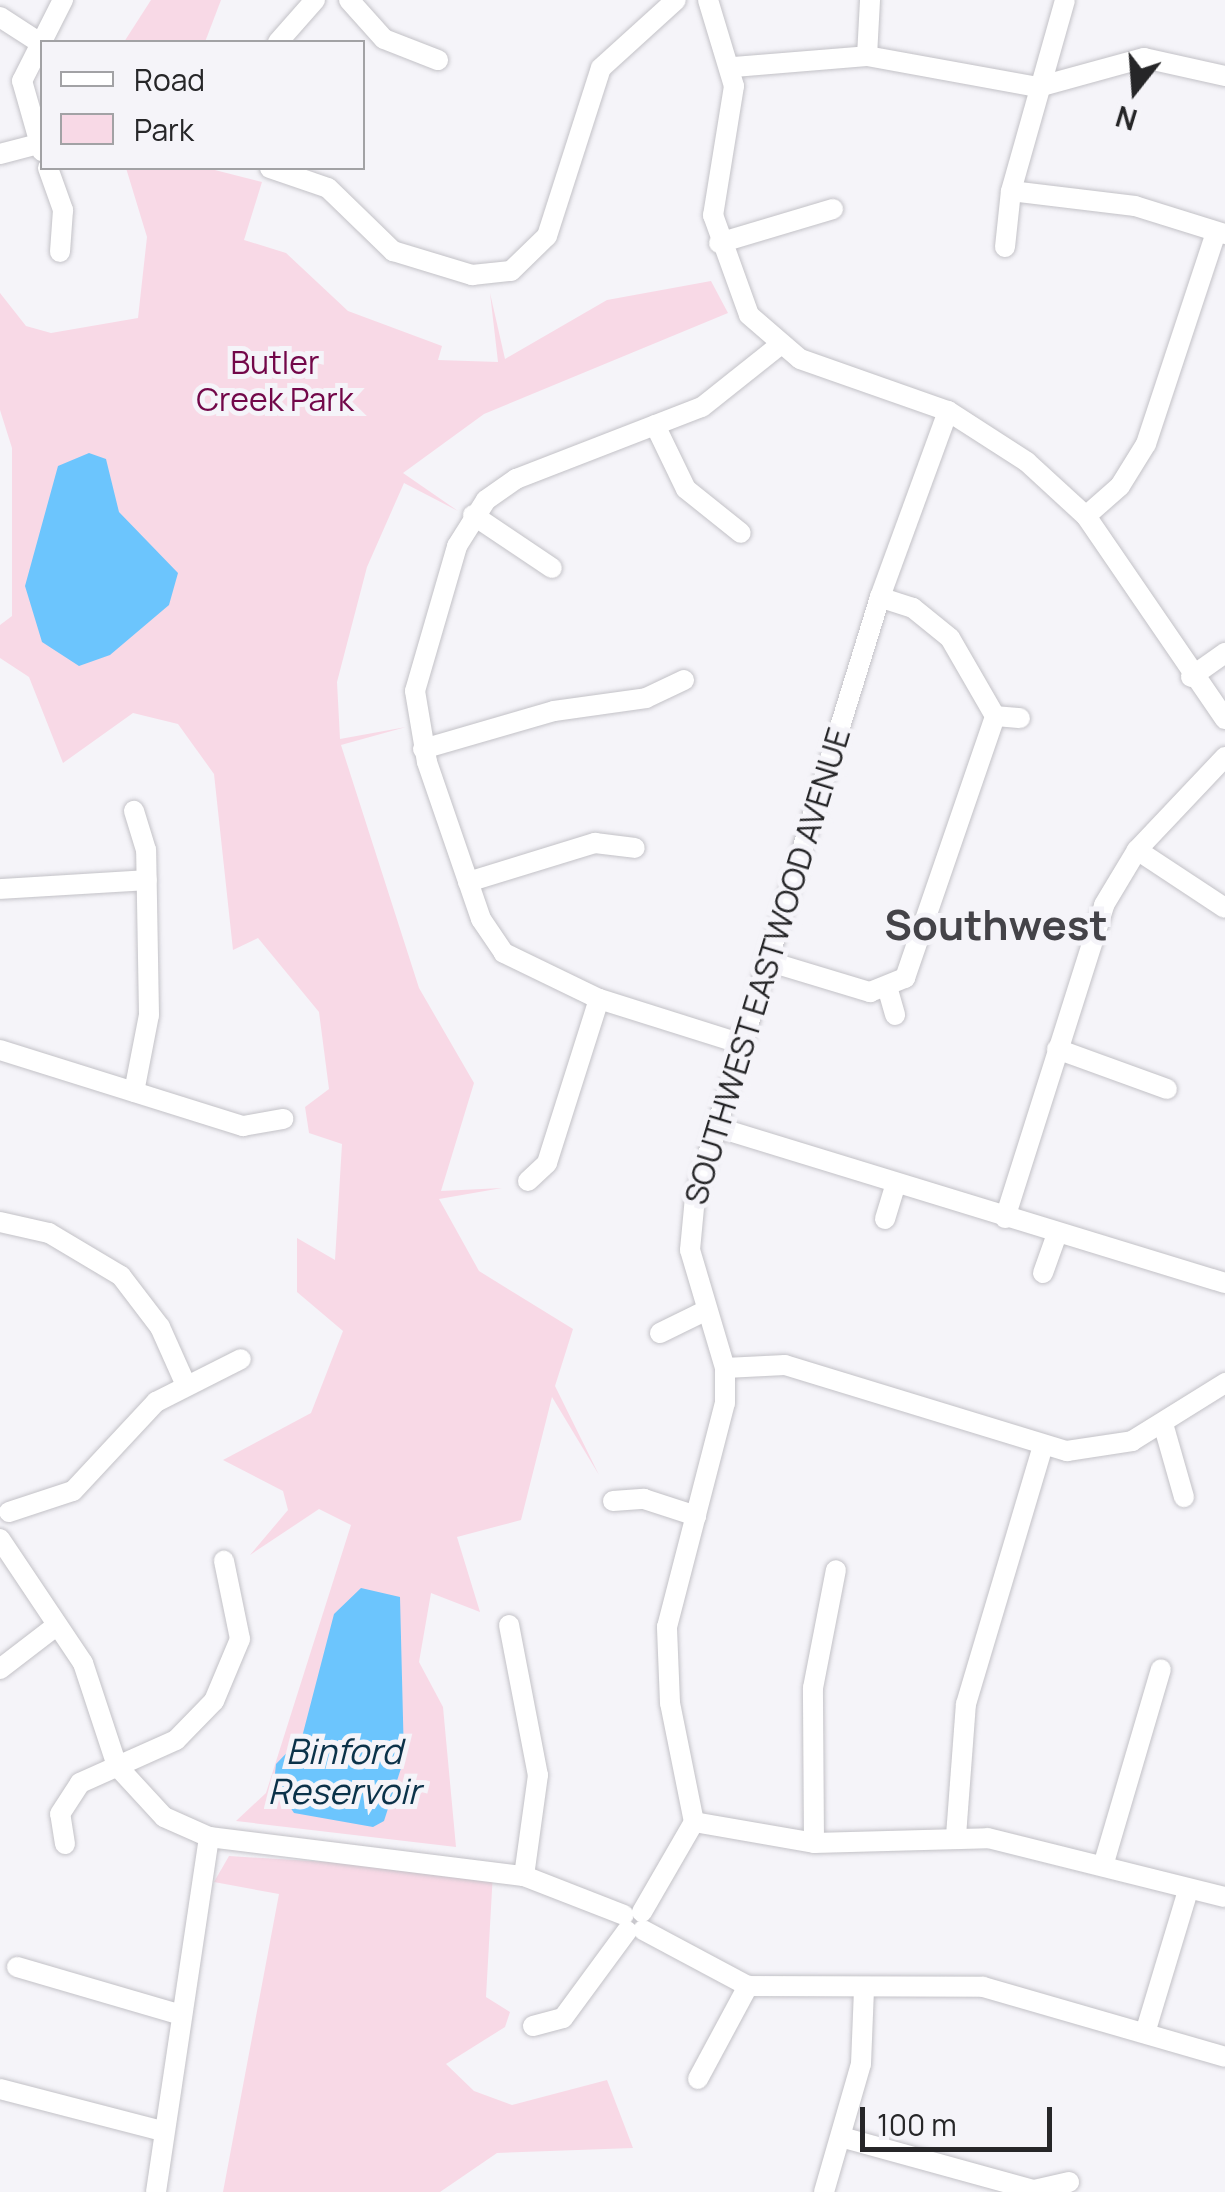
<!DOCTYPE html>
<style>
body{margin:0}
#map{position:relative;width:1225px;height:2192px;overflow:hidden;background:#f5f4f9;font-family:Manrope,sans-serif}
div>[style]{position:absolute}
.green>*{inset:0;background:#f8d9e6}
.water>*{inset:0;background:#6cc5fd}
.roads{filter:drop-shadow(0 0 2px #c3c2c7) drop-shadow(0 0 2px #c3c2c7)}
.minor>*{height:20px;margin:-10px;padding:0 10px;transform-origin:10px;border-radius:10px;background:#fff}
span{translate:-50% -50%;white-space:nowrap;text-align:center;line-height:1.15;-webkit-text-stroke:10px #f5f4f9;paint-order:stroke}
.park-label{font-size:32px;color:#720749}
.street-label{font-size:32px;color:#262628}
.water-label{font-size:35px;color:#0b3249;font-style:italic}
.district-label{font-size:42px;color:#444348;font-weight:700}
.legend{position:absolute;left:40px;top:40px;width:325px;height:130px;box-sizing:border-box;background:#f5f4f9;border:2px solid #a2a2a5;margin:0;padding:12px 18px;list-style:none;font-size:30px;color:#262628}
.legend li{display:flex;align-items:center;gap:20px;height:50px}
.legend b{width:50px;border:2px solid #a2a2a5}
.north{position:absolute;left:1085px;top:40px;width:100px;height:100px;-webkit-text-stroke:8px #f5f4f9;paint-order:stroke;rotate:197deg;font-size:28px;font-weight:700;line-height:40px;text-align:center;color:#262628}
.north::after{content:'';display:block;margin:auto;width:35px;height:45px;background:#262628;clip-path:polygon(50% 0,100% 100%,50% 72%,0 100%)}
.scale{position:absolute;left:860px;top:2107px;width:192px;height:45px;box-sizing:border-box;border:5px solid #262628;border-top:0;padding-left:12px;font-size:30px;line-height:35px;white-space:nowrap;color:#262628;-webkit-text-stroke:8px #f5f4f9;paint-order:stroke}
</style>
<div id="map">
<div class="green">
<i style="clip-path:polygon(151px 0,221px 0,205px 42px,124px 42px)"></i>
<i style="clip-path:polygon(126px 168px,207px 168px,262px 182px,244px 240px,286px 253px,348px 311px,442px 346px,438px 360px,498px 362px,490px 293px,505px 359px,607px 300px,711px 281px,728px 313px,484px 414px,403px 473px,458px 511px,404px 483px,367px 567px,337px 682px,340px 739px,406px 727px,341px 745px,419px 988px,474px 1083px,441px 1191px,502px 1188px,439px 1199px,479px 1271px,573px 1329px,555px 1386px,599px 1475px,552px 1397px,521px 1520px,457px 1537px,480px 1612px,431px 1593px,419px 1662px,443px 1707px,456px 1847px,236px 1821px,266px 1793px,351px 1525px,319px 1509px,250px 1555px,288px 1510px,283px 1491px,223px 1460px,311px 1413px,343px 1331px,297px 1292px,297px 1238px,335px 1260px,342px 1144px,309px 1133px,305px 1107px,329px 1089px,319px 1012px,258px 938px,233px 950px,214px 774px,178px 724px,133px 713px,63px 763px,29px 677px,0 658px,0 625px,12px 616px,12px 448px,0 410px,0 293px,26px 326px,51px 333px,138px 318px,147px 237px)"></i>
<i style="clip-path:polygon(229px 1856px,493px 1872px,486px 1997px,510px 2012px,505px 2027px,446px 2064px,474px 2091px,512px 2105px,607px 2080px,633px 2148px,497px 2153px,440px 2192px,223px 2192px,279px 1894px,214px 1882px)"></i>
</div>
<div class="water">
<i style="clip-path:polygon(89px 453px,106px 459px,119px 512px,178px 573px,169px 605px,110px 655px,79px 666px,42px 642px,25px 586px,58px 466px)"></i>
<i style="clip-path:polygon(361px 1588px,400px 1597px,404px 1759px,384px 1821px,373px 1827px,294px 1813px,274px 1783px,276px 1764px,302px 1737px,334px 1614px)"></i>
</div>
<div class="roads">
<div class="minor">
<i style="left:349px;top:0;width:52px;rotate:48.1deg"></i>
<i style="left:384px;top:39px;width:58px;rotate:21.3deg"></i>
<i style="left:708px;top:0;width:90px;rotate:73.2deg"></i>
<i style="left:734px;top:86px;width:131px;rotate:99.2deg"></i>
<i style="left:713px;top:215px;width:106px;rotate:70.2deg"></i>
<i style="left:749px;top:315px;width:67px;rotate:40.8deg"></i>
<i style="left:800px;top:359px;width:157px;rotate:19.4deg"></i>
<i style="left:948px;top:411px;width:94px;rotate:32.8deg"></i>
<i style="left:1027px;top:462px;width:80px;rotate:42.5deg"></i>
<i style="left:1086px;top:516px;width:246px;rotate:55.6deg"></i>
<i style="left:0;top:17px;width:44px;rotate:33deg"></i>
<i style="left:278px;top:42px;width:56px;rotate:-48.6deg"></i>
<i style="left:867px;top:56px;width:56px;rotate:-86.9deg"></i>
<i style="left:734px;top:67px;width:133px;rotate:-4.7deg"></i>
<i style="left:867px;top:56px;width:174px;rotate:10.3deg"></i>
<i style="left:1038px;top:87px;width:110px;rotate:-15.3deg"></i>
<i style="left:1144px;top:58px;width:83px;rotate:12.5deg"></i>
<i style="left:42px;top:151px;width:73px;rotate:-105.9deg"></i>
<i style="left:22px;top:81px;width:91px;rotate:-63.2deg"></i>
<i style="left:0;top:154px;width:43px;rotate:-14.7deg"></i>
<i style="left:48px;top:168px;width:45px;rotate:70.3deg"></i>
<i style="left:63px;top:210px;width:42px;rotate:94.1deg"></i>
<i style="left:270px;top:168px;width:61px;rotate:19deg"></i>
<i style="left:328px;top:188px;width:91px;rotate:44.1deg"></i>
<i style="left:393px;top:251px;width:83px;rotate:16.9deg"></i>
<i style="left:472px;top:275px;width:39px;rotate:-6deg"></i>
<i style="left:511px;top:271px;width:50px;rotate:-44.2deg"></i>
<i style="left:547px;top:236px;width:176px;rotate:-72.2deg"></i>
<i style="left:601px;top:68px;width:101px;rotate:-42.2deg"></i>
<i style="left:1011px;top:191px;width:125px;rotate:6.9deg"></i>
<i style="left:1135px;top:206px;width:94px;rotate:17.3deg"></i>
<i style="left:719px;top:243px;width:119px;rotate:-16.6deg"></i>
<i style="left:1005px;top:247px;width:56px;rotate:-83.9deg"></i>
<i style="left:1011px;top:191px;width:198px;rotate:-74.2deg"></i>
<i style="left:655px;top:425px;width:71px;rotate:64.2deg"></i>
<i style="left:686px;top:489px;width:70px;rotate:38.7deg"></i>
<i style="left:473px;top:515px;width:95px;rotate:33.9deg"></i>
<i style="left:1086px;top:516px;width:45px;rotate:-41.4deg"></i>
<i style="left:1120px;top:486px;width:49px;rotate:-58.2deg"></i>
<i style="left:1146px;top:444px;width:223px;rotate:-71.7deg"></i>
<i style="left:1191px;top:677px;width:42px;rotate:-35.2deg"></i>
<i style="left:995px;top:716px;width:25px;rotate:5deg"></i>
<i style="left:423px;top:749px;width:136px;rotate:-16.2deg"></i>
<i style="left:554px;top:711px;width:93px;rotate:-8deg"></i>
<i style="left:646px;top:698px;width:42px;rotate:-25.3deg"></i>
<i style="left:1137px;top:850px;width:105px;rotate:33.4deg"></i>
<i style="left:468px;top:882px;width:133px;rotate:-17.1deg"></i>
<i style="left:595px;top:843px;width:40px;rotate:7.1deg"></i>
<i style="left:0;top:889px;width:147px;rotate:-3.5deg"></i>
<i style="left:767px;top:961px;width:108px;rotate:16.8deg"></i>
<i style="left:870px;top:992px;width:38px;rotate:-22deg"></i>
<i style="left:905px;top:978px;width:277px;rotate:-71deg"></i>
<i style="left:995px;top:716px;width:90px;rotate:-120deg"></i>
<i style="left:950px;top:638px;width:48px;rotate:-141deg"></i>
<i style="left:913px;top:608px;width:35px;rotate:-162deg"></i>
<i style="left:888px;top:990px;width:26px;rotate:74deg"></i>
<i style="left:742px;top:1044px;width:150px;rotate:-162.5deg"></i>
<i style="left:599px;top:999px;width:106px;rotate:-154.2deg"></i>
<i style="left:504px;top:953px;width:41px;rotate:-124.1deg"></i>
<i style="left:481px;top:919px;width:166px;rotate:-109deg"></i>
<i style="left:427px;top:762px;width:72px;rotate:-99.6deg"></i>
<i style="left:415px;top:691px;width:151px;rotate:-73.8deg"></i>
<i style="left:457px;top:546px;width:54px;rotate:-57.8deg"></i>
<i style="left:486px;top:500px;width:37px;rotate:-35deg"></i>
<i style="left:516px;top:479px;width:199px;rotate:-21.2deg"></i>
<i style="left:702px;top:407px;width:100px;rotate:-38.5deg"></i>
<i style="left:1057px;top:1049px;width:117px;rotate:20deg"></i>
<i style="left:0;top:1050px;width:255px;rotate:17.4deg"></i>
<i style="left:243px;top:1126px;width:41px;rotate:-9.9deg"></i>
<i style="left:134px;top:1092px;width:78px;rotate:-79deg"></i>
<i style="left:149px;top:1015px;width:165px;rotate:-91deg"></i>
<i style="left:146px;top:850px;width:41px;rotate:-107.1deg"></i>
<i style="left:716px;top:1127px;width:532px;rotate:17.04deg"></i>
<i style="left:528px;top:1181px;width:26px;rotate:-43deg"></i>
<i style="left:547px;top:1163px;width:172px;rotate:-72.4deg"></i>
<i style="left:1005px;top:1218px;width:328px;rotate:-72.4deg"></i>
<i style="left:1104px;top:905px;width:64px;rotate:-59deg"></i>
<i style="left:1137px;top:850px;width:128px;rotate:-46.6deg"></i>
<i style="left:885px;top:1219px;width:37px;rotate:-73deg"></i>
<i style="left:0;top:1222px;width:50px;rotate:12.7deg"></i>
<i style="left:49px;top:1233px;width:84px;rotate:30.8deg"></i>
<i style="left:121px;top:1276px;width:64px;rotate:52.6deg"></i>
<i style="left:160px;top:1327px;width:64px;rotate:65.9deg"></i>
<i style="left:1043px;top:1273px;width:41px;rotate:-70.3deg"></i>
<i style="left:660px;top:1333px;width:50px;rotate:-26.1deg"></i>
<i style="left:725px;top:1368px;width:60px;rotate:-2.9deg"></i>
<i style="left:785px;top:1365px;width:295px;rotate:17deg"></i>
<i style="left:1067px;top:1451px;width:66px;rotate:-8.7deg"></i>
<i style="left:1132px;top:1441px;width:110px;rotate:-31.9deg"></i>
<i style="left:1164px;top:1427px;width:73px;rotate:74.1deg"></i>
<i style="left:613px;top:1501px;width:31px;rotate:-4deg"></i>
<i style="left:644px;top:1499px;width:55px;rotate:18.1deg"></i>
<i style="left:9px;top:1512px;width:67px;rotate:-18.2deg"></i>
<i style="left:73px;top:1491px;width:122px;rotate:-47deg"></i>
<i style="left:156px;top:1402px;width:95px;rotate:-26.8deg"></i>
<i style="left:0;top:1539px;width:149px;rotate:56.2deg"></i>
<i style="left:83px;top:1663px;width:108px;rotate:71.7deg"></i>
<i style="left:117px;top:1766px;width:69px;rotate:47.3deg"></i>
<i style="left:164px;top:1817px;width:49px;rotate:24deg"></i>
<i style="left:209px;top:1837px;width:317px;rotate:7.1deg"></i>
<i style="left:524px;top:1876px;width:107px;rotate:21.3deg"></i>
<i style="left:509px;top:1625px;width:153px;rotate:79.1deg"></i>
<i style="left:538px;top:1775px;width:102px;rotate:97.9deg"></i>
<i style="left:0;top:1669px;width:71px;rotate:-37.5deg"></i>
<i style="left:694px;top:1822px;width:122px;rotate:9.9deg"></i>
<i style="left:814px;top:1843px;width:174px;rotate:-1.6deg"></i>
<i style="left:988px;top:1838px;width:244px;rotate:14deg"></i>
<i style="left:956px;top:1836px;width:132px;rotate:-85.7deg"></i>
<i style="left:966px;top:1704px;width:269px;rotate:-73.4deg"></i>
<i style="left:814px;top:1843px;width:155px;rotate:-90.4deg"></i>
<i style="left:813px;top:1688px;width:120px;rotate:-79deg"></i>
<i style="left:65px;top:1844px;width:30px;rotate:-99deg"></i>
<i style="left:60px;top:1814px;width:37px;rotate:-57deg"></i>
<i style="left:80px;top:1783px;width:105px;rotate:-24.1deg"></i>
<i style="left:176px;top:1740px;width:54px;rotate:-45.7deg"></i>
<i style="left:214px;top:1701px;width:67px;rotate:-67.2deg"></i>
<i style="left:240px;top:1639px;width:80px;rotate:-101.6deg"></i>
<i style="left:1103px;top:1866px;width:205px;rotate:-73.6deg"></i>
<i style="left:642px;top:1912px;width:104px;rotate:-60deg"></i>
<i style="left:694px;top:1822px;width:121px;rotate:-101.4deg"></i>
<i style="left:670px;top:1703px;width:76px;rotate:-92.3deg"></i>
<i style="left:667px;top:1627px;width:231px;rotate:-75.5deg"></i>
<i style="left:725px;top:1403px;width:35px;rotate:-90deg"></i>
<i style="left:725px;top:1368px;width:123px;rotate:-106.5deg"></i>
<i style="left:690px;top:1250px;width:53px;rotate:-84.6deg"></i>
<i style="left:695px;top:1197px;width:628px;rotate:-72.86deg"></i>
<i style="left:880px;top:597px;width:198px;rotate:-69.9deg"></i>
<i style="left:643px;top:1930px;width:119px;rotate:28.1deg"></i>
<i style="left:748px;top:1986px;width:235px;rotate:0.2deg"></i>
<i style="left:983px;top:1987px;width:252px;rotate:16.1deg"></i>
<i style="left:17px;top:1967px;width:168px;rotate:16.3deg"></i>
<i style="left:533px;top:2026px;width:31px;rotate:-15deg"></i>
<i style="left:563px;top:2018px;width:108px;rotate:-53.7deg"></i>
<i style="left:1145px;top:2033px;width:148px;rotate:-73.2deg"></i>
<i style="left:698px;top:2079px;width:106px;rotate:-61.7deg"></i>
<i style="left:0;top:2089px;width:167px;rotate:14.5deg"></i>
<i style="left:841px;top:2137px;width:200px;rotate:15.4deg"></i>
<i style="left:1034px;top:2190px;width:36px;rotate:-13deg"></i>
<i style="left:156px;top:2192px;width:359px;rotate:-81.5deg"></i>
<i style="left:824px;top:2192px;width:133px;rotate:-73.9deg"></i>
<i style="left:861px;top:2064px;width:76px;rotate:-87.7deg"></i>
</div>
</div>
<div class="park-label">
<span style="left:275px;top:381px">Butler<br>Creek Park</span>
</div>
<div class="street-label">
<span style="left:767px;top:966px;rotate:-73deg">SOUTHWEST EASTWOOD AVENUE</span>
</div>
<div class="water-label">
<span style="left:344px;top:1771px">Binford<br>Reservoir</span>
</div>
<div class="district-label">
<span style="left:996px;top:924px">Southwest</span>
</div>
<ul class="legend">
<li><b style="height:12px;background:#fff"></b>Road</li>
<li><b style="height:28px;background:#f8d9e6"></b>Park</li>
</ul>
<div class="north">N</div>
<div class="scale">100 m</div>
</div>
